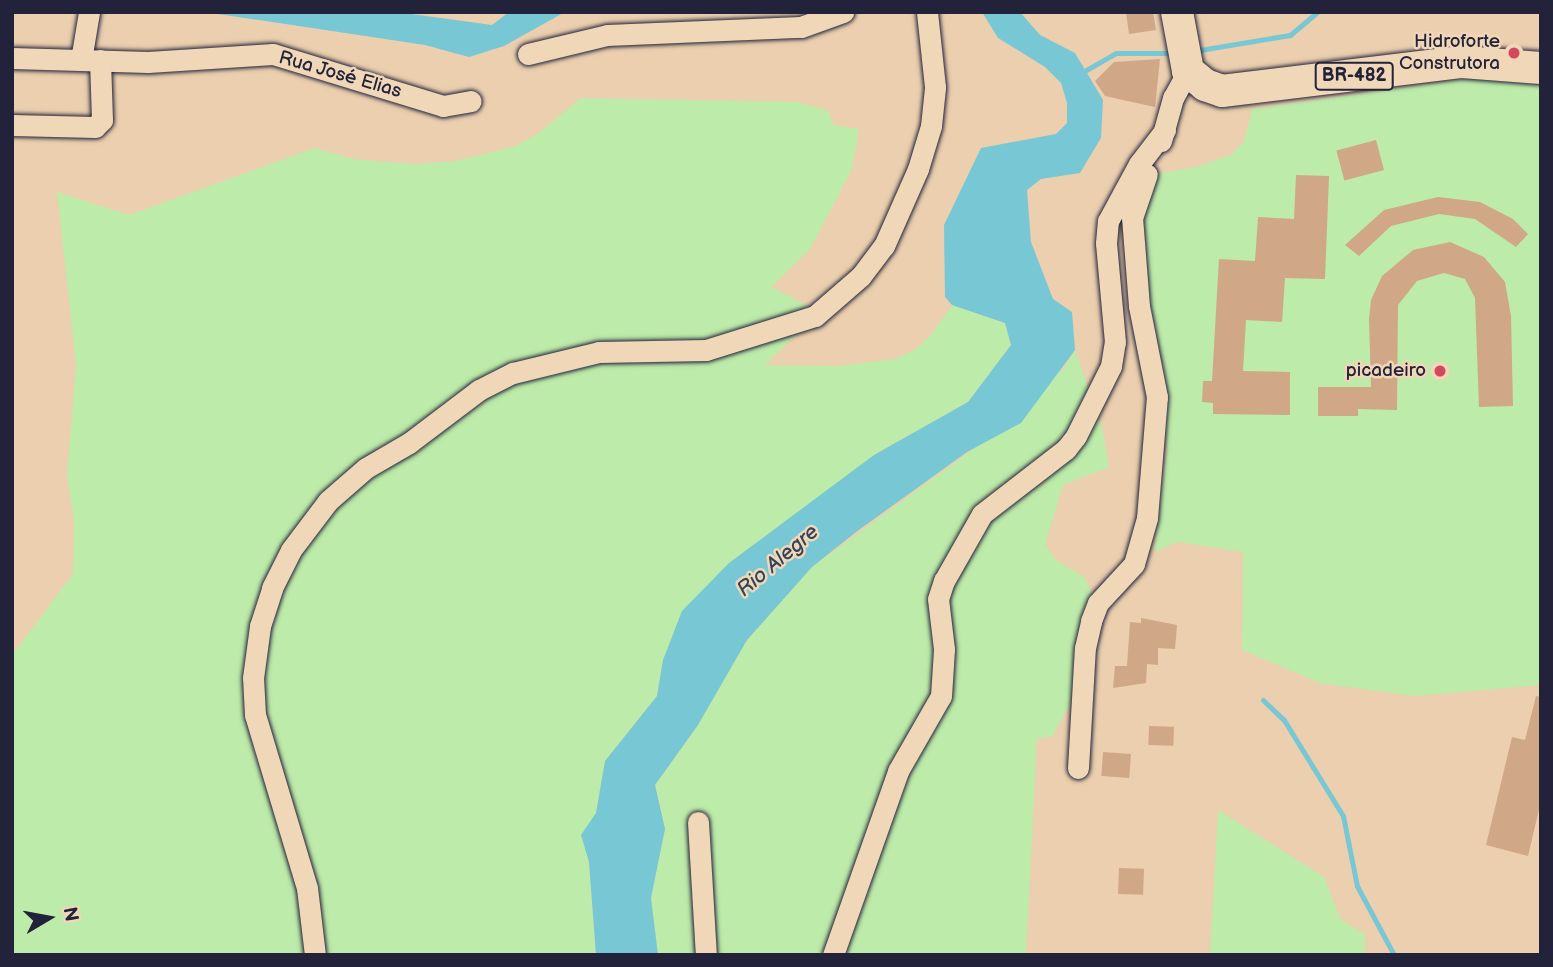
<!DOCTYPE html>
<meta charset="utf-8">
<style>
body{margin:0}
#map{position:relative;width:1553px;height:967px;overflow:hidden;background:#ebcfae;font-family:"Balsamiq Sans",sans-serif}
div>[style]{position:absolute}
.green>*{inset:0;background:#bdeba9}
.water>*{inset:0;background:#78c7d4}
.stream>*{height:5px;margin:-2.5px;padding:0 2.5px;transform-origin:2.5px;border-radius:2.5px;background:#78c7d4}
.building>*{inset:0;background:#d0a787;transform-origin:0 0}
.roads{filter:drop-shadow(0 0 2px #22223b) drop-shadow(0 0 2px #22223b)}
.minor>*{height:21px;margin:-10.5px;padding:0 10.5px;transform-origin:10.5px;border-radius:10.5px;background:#efd7b7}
.highway>*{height:32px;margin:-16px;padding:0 16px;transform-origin:16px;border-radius:16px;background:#efd7b7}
.dots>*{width:19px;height:19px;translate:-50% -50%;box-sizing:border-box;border:4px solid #efd7b7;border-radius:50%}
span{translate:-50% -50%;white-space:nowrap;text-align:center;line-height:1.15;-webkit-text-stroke:5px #efd7b7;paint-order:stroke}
.shield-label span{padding:2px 5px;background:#efd7b7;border:2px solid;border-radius:5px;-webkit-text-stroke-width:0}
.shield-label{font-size:18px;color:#22223b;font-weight:700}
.poi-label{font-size:19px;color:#22223b}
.right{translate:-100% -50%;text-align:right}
.street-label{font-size:19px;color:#22223b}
.water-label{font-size:21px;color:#33435a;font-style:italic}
.frame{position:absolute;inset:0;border:14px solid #22223b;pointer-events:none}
.north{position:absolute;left:14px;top:883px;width:70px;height:70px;-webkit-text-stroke:5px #efd7b7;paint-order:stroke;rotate:80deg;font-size:19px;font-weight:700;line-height:28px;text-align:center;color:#22223b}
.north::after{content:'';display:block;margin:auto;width:24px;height:32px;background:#22223b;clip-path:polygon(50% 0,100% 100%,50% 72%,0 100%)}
</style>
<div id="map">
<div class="green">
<i style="clip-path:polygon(1485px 76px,1541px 84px,1541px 685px,1414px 696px,1320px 683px,1242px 650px,1243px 552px,1178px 542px,1154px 552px,1167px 448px,1164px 383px,1149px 316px,1142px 206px,1154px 174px,1197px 167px,1232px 154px,1244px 141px,1252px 109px)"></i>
<i style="clip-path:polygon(581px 98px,797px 102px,827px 110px,834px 125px,859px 129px,852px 169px,810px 249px,771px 287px,813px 308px,799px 332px,765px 365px,838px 366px,895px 359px,916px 349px,931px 335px,952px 305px,1005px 323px,1011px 345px,968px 402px,874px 455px,663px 660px,657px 696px,605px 761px,596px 813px,582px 835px,589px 862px,596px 955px,12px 955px,12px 655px,73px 574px,74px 521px,67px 475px,76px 364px,57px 192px,129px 215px,315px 148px,353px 159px,414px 164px,455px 161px,513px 147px,536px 135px)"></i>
<i style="clip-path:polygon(1075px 350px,1102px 426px,1109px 467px,1063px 485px,1045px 545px,1056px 560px,1084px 577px,1095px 598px,1087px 672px,1052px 737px,1037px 738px,1026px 955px,658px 955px,651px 898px,665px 829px,655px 785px,698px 725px,747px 640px,812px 567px,983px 442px,1063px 369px)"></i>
<i style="clip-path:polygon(1218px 810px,1324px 877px,1341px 920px,1365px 934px,1365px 955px,1210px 955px)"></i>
</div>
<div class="water">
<i style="clip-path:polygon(143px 12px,397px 12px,492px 25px,509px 12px,565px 12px,504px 46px,469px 57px,425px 45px,205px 12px)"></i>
<i style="clip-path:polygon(982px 12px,1020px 12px,1040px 35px,1075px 53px,1103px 100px,1101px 138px,1080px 173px,1041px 179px,1027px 190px,1031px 242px,1053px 299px,1072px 312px,1075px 350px,1021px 423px,967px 452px,856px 532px,812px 567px,747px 640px,698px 725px,655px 785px,665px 829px,651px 898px,658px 955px,596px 955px,589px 862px,581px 835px,596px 813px,605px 761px,657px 696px,663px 660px,682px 611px,729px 563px,874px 455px,968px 402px,1011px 345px,1005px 323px,952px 305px,945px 297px,944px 225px,981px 148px,1056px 134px,1067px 123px,1067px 103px,1061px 83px,1045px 67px,998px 38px)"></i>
</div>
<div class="stream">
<i style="left:1194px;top:51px;width:97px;rotate:-9.5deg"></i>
<i style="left:1290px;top:35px;width:35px;rotate:-40deg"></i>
<i style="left:1081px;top:73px;width:40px;rotate:-29.7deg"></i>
<i style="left:1116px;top:53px;width:58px"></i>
<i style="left:1263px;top:700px;width:29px;rotate:44deg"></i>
<i style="left:1284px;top:720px;width:113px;rotate:58.4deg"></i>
<i style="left:1343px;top:816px;width:71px;rotate:78.7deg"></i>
<i style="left:1357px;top:886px;width:78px;rotate:61.8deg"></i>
</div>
<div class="building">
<i style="clip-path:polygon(1126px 12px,1153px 12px,1156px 30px,1129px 34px)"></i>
<i style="clip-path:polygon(1160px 59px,1155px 107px,1105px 96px,1095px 81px,1114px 62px)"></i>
<i style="left:1376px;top:140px;width:31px;height:41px;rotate:75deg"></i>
<i style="clip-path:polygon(1296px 175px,1329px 176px,1325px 279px,1285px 278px,1282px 322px,1246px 320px,1243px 371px,1290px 372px,1290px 415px,1213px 414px,1213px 403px,1202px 402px,1203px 381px,1212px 381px,1219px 259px,1255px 261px,1258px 217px,1294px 219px)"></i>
<i style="clip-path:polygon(1438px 197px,1480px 202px,1513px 219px,1528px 234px,1516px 247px,1475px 219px,1439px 214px,1391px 226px,1359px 256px,1345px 245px,1384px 210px)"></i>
<i style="clip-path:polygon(1450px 242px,1484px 257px,1505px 282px,1511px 316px,1513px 406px,1479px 407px,1475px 298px,1465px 279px,1444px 273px,1417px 281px,1398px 305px,1397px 410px,1358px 409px,1358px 416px,1318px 416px,1318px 387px,1371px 387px,1369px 319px,1371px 300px,1382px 276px,1413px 250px)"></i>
<i style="clip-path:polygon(1141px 618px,1177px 625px,1175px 649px,1158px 648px,1158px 665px,1147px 664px,1146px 683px,1113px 688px,1115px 666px,1127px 666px,1130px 622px,1141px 623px)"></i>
<i style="clip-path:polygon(1536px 696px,1541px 697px,1541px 801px,1528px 856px,1486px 845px,1512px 737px,1525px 740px)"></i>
<i style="left:1149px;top:726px;width:25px;height:19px;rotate:2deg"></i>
<i style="left:1103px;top:752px;width:28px;height:24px;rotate:4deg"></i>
<i style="left:1119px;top:868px;width:25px;height:26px;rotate:2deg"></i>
</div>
<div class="roads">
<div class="minor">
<i style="left:528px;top:54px;width:81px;rotate:-13.5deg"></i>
<i style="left:607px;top:35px;width:194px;rotate:-2.4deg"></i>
<i style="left:801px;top:27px;width:45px;rotate:-19.7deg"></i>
<i style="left:12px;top:58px;width:136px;rotate:1.7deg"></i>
<i style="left:148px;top:62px;width:125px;rotate:-3.7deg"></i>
<i style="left:273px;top:54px;width:178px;rotate:17deg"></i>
<i style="left:443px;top:106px;width:28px;rotate:-10deg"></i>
<i style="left:81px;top:60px;width:49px;rotate:-80.5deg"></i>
<i style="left:12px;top:125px;width:83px;rotate:1.4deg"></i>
<i style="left:95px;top:127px;width:10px;rotate:-45deg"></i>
<i style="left:102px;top:120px;width:60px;rotate:-91.9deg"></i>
<i style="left:1161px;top:141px;width:45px;rotate:-74.4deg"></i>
<i style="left:1173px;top:98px;width:31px;rotate:-61deg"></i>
<i style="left:1078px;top:768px;width:120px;rotate:-86.7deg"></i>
<i style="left:1085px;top:648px;width:28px;rotate:-77deg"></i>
<i style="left:1091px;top:621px;width:19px;rotate:-69deg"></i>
<i style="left:1098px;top:603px;width:53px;rotate:-47.3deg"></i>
<i style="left:1134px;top:564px;width:48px;rotate:-74.2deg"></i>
<i style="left:1147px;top:518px;width:121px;rotate:-85.3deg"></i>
<i style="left:1157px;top:397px;width:93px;rotate:-101.2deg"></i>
<i style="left:1139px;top:306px;width:88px;rotate:-94.5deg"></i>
<i style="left:1132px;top:218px;width:46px;rotate:-71.2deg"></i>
<i style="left:698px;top:822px;width:133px;rotate:86.6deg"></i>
<i style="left:315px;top:955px;width:67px;rotate:-96.8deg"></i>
<i style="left:307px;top:888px;width:181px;rotate:-106.7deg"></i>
<i style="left:255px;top:715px;width:37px;rotate:-93deg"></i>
<i style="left:253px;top:678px;width:52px;rotate:-82.3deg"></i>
<i style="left:260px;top:626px;width:40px;rotate:-72deg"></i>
<i style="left:272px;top:588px;width:42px;rotate:-63.4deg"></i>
<i style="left:291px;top:550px;width:61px;rotate:-52.9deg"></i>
<i style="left:328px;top:501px;width:50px;rotate:-41deg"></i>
<i style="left:366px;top:468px;width:50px;rotate:-30.2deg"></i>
<i style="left:409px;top:443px;width:88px;rotate:-37.1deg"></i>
<i style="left:479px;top:390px;width:38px;rotate:-27deg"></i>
<i style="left:513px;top:373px;width:89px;rotate:-13.7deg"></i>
<i style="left:599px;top:352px;width:107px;rotate:-1.1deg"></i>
<i style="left:706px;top:350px;width:114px;rotate:-17.3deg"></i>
<i style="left:815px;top:316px;width:61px;rotate:-41deg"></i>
<i style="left:861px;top:276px;width:38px;rotate:-53deg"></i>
<i style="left:884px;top:246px;width:84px;rotate:-66.2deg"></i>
<i style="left:918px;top:169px;width:45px;rotate:-73.2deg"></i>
<i style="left:931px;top:126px;width:39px;rotate:-84deg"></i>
<i style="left:935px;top:87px;width:75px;rotate:-96.1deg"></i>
<i style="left:833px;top:955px;width:195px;rotate:-70.5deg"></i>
<i style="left:898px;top:771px;width:86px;rotate:-60.2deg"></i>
<i style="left:941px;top:696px;width:47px;rotate:-86.3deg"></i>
<i style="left:944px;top:649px;width:50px;rotate:-96.8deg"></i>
<i style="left:938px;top:599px;width:19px;rotate:-72deg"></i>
<i style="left:944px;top:581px;width:77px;rotate:-60.4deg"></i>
<i style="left:982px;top:514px;width:106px;rotate:-37.7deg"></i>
<i style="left:1066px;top:449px;width:16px;rotate:-52deg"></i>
<i style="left:1076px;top:436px;width:78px;rotate:-63.4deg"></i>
<i style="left:1111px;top:366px;width:24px;rotate:-81deg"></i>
<i style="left:1115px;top:342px;width:99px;rotate:-95.2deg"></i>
<i style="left:1106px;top:243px;width:22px;rotate:-85deg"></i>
<i style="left:1108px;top:221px;width:65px;rotate:-61.5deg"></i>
<i style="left:1139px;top:164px;width:43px;rotate:-52.6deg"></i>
</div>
<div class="highway">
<i style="left:1177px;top:12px;width:60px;rotate:79.4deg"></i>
<i style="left:1188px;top:71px;width:22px;rotate:39deg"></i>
<i style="left:1205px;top:85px;width:18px;rotate:19deg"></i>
<i style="left:1222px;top:91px;width:242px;rotate:-6.9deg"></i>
<i style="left:1462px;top:62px;width:79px;rotate:4.3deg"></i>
</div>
</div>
<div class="dots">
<i style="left:1514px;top:53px;background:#d1495b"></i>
<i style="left:1440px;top:371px;background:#d1495b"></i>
</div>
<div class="shield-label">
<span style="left:1354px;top:76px">BR-482</span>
</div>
<div class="poi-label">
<span class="right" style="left:1500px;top:53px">Hidroforte<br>Construtora</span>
<span class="right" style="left:1426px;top:371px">picadeiro</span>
</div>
<div class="street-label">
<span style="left:340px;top:75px;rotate:16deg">Rua José Elias</span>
</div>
<div class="water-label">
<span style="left:778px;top:561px;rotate:-40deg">Rio Alegre</span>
</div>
<div class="frame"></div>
<div class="north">N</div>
</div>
